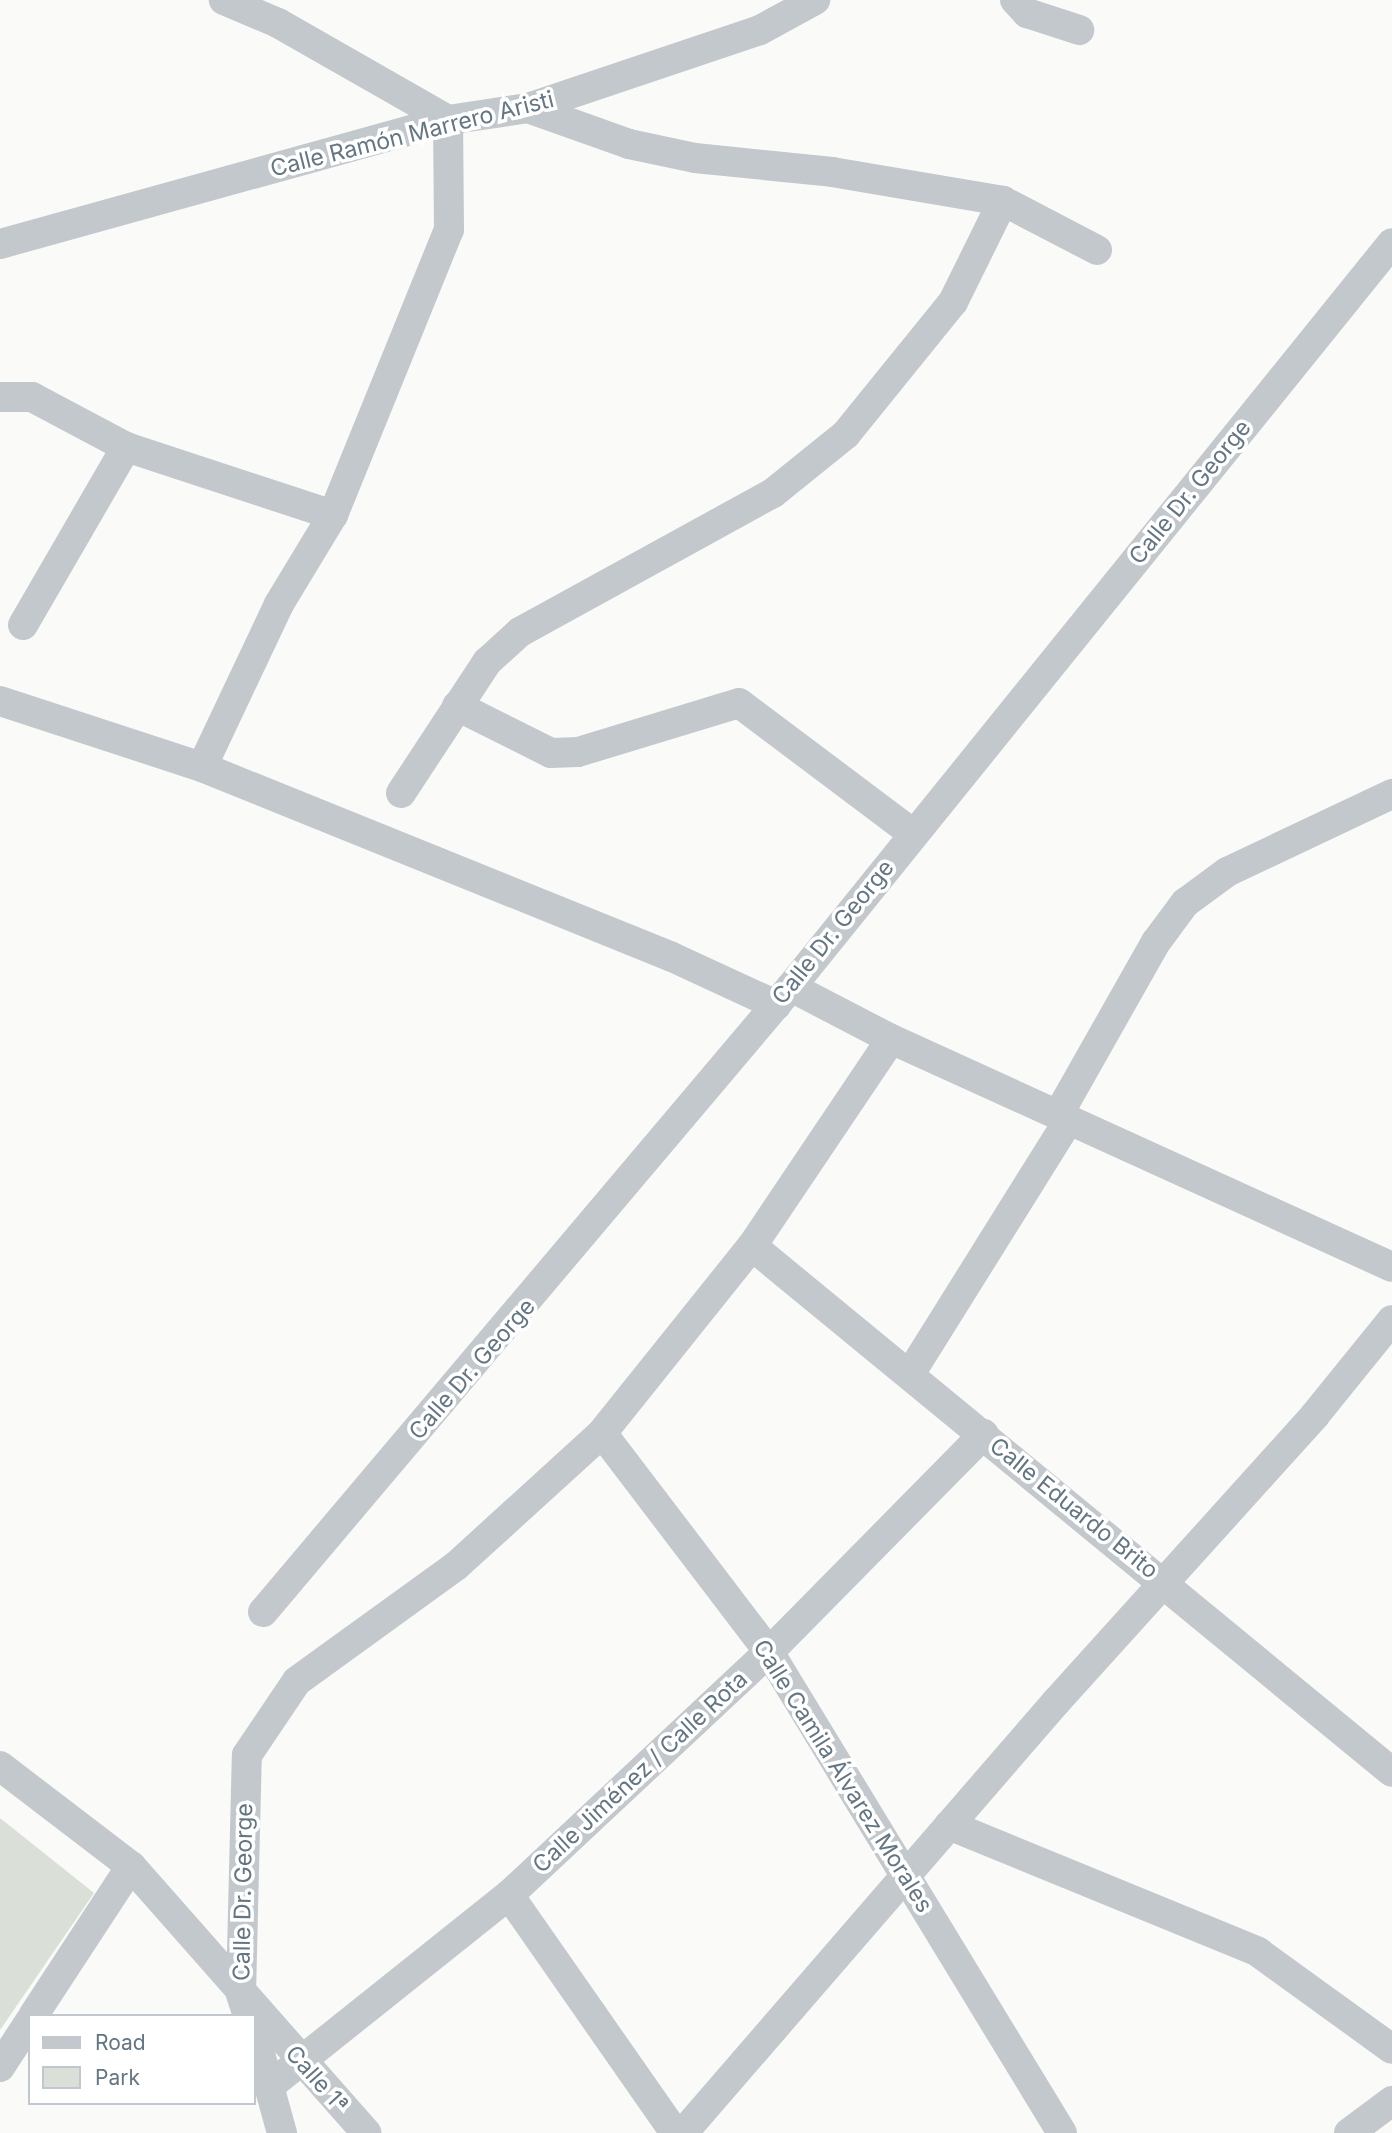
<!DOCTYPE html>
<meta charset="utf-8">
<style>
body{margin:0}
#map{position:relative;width:1392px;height:2133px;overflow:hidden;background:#fafaf8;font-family:Inter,sans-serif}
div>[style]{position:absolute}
.green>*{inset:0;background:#dadfd7}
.street>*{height:30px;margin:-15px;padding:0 15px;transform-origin:15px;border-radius:15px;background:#c3c8cc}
span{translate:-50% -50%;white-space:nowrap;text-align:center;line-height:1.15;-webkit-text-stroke:7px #fff;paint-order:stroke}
.street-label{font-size:23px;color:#657683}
.legend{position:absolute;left:28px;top:2014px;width:228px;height:91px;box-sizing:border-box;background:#fff;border:2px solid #c1c8cd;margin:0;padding:9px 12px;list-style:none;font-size:21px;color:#657683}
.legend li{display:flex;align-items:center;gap:14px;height:35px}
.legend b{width:35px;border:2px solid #c1c8cd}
</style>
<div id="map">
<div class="green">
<i style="clip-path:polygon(0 1818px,94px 1893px,0 2030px)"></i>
</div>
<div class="street">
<i style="left:1015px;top:0;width:18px;rotate:47deg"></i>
<i style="left:1027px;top:13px;width:55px;rotate:18.1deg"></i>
<i style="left:528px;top:108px;width:107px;rotate:19.6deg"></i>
<i style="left:629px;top:144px;width:67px;rotate:12deg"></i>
<i style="left:695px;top:158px;width:138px;rotate:5.8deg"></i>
<i style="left:832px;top:172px;width:173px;rotate:9.6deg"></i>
<i style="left:1003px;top:201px;width:106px;rotate:27.5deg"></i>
<i style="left:0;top:244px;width:465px;rotate:-15.5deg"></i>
<i style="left:448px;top:120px;width:81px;rotate:-8.5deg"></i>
<i style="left:528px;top:108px;width:245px;rotate:-18.6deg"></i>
<i style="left:760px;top:30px;width:63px;rotate:-28.6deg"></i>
<i style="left:0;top:397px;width:32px"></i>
<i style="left:32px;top:397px;width:106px;rotate:28deg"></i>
<i style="left:126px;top:447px;width:218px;rotate:18.2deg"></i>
<i style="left:23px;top:625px;width:206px;rotate:-59.9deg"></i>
<i style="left:0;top:701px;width:213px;rotate:18.1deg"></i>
<i style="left:202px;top:767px;width:507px;rotate:22.01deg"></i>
<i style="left:672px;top:957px;width:115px;rotate:24.8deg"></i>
<i style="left:457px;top:706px;width:105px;rotate:26.6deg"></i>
<i style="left:551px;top:753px;width:27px;rotate:-2deg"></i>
<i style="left:578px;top:752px;width:168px;rotate:-16.9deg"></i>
<i style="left:739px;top:703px;width:216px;rotate:36.9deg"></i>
<i style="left:202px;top:767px;width:180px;rotate:-64.7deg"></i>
<i style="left:279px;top:604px;width:104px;rotate:-58.8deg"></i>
<i style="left:333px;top:515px;width:308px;rotate:-67.9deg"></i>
<i style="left:449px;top:230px;width:110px;rotate:-90.5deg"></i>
<i style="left:448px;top:120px;width:196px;rotate:-150.3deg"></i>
<i style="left:278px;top:23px;width:59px;rotate:-156.9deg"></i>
<i style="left:401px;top:793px;width:157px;rotate:-56.7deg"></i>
<i style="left:487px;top:662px;width:45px;rotate:-42.3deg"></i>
<i style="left:520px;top:632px;width:289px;rotate:-28.8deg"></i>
<i style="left:773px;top:493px;width:94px;rotate:-38.9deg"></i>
<i style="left:846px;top:434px;width:170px;rotate:-51deg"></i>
<i style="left:953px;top:302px;width:113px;rotate:-63.7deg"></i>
<i style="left:791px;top:987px;width:113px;rotate:27.5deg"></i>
<i style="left:891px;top:1039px;width:550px;rotate:24.47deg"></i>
<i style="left:1058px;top:1115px;width:199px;rotate:-60.5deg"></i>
<i style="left:1156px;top:942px;width:49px;rotate:-53.4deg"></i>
<i style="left:1185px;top:903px;width:52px;rotate:-36.4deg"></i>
<i style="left:1227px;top:872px;width:183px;rotate:-25.3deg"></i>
<i style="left:752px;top:1246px;width:828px;rotate:39.42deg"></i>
<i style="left:910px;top:1374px;width:300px;rotate:-58deg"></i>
<i style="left:602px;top:1433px;width:275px;rotate:52.7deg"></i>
<i style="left:769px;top:1652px;width:563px;rotate:58.65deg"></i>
<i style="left:263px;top:1612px;width:818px;rotate:-49.81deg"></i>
<i style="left:791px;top:987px;width:956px;rotate:-51.07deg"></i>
<i style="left:0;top:1766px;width:165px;rotate:37.4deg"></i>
<i style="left:131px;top:1866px;width:356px;rotate:48.6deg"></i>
<i style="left:949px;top:1825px;width:334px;rotate:22.3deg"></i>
<i style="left:1258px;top:1952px;width:165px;rotate:35.9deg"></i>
<i style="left:509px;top:1895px;width:290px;rotate:55.1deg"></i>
<i style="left:33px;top:2016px;width:179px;rotate:-56.8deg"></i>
<i style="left:248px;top:2016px;width:23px;rotate:-108deg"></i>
<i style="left:241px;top:1994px;width:239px;rotate:-88.6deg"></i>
<i style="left:247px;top:1755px;width:89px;rotate:-56deg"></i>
<i style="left:297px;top:1681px;width:196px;rotate:-35.9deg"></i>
<i style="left:456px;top:1566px;width:197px;rotate:-42.3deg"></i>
<i style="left:602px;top:1433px;width:240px;rotate:-51.3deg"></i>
<i style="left:752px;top:1246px;width:249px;rotate:-56.1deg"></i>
<i style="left:254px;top:2032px;width:105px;rotate:74.5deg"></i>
<i style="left:0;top:2067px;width:55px;rotate:-56.9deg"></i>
<i style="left:272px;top:2084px;width:303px;rotate:-38.6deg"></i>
<i style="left:509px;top:1895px;width:356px;rotate:-43.1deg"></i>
<i style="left:769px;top:1652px;width:306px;rotate:-45.4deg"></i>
<i style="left:683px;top:2133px;width:570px;rotate:-49.13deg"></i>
<i style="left:1056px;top:1702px;width:387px;rotate:-47.9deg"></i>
<i style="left:1315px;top:1415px;width:122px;rotate:-51deg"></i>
<i style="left:1349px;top:2133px;width:54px;rotate:-36.7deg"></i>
</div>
<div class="street-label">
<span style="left:412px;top:134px;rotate:-14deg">Calle Ramón Marrero Aristi</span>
<span style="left:1190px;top:492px;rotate:-51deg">Calle Dr. George</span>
<span style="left:833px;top:932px;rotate:-51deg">Calle Dr. George</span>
<span style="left:472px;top:1369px;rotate:-49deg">Calle Dr. George</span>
<span style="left:1074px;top:1508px;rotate:39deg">Calle Eduardo Brito</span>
<span style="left:640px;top:1772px;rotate:-43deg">Calle Jiménez / Calle Rota</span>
<span style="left:843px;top:1776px;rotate:58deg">Calle Camila Álvarez Morales</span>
<span style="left:243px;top:1892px;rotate:-89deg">Calle Dr. George</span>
<span style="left:317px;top:2079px;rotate:48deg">Calle 1ª</span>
</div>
<ul class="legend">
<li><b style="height:9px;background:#c3c8cc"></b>Road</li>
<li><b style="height:19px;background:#dadfd7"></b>Park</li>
</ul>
</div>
